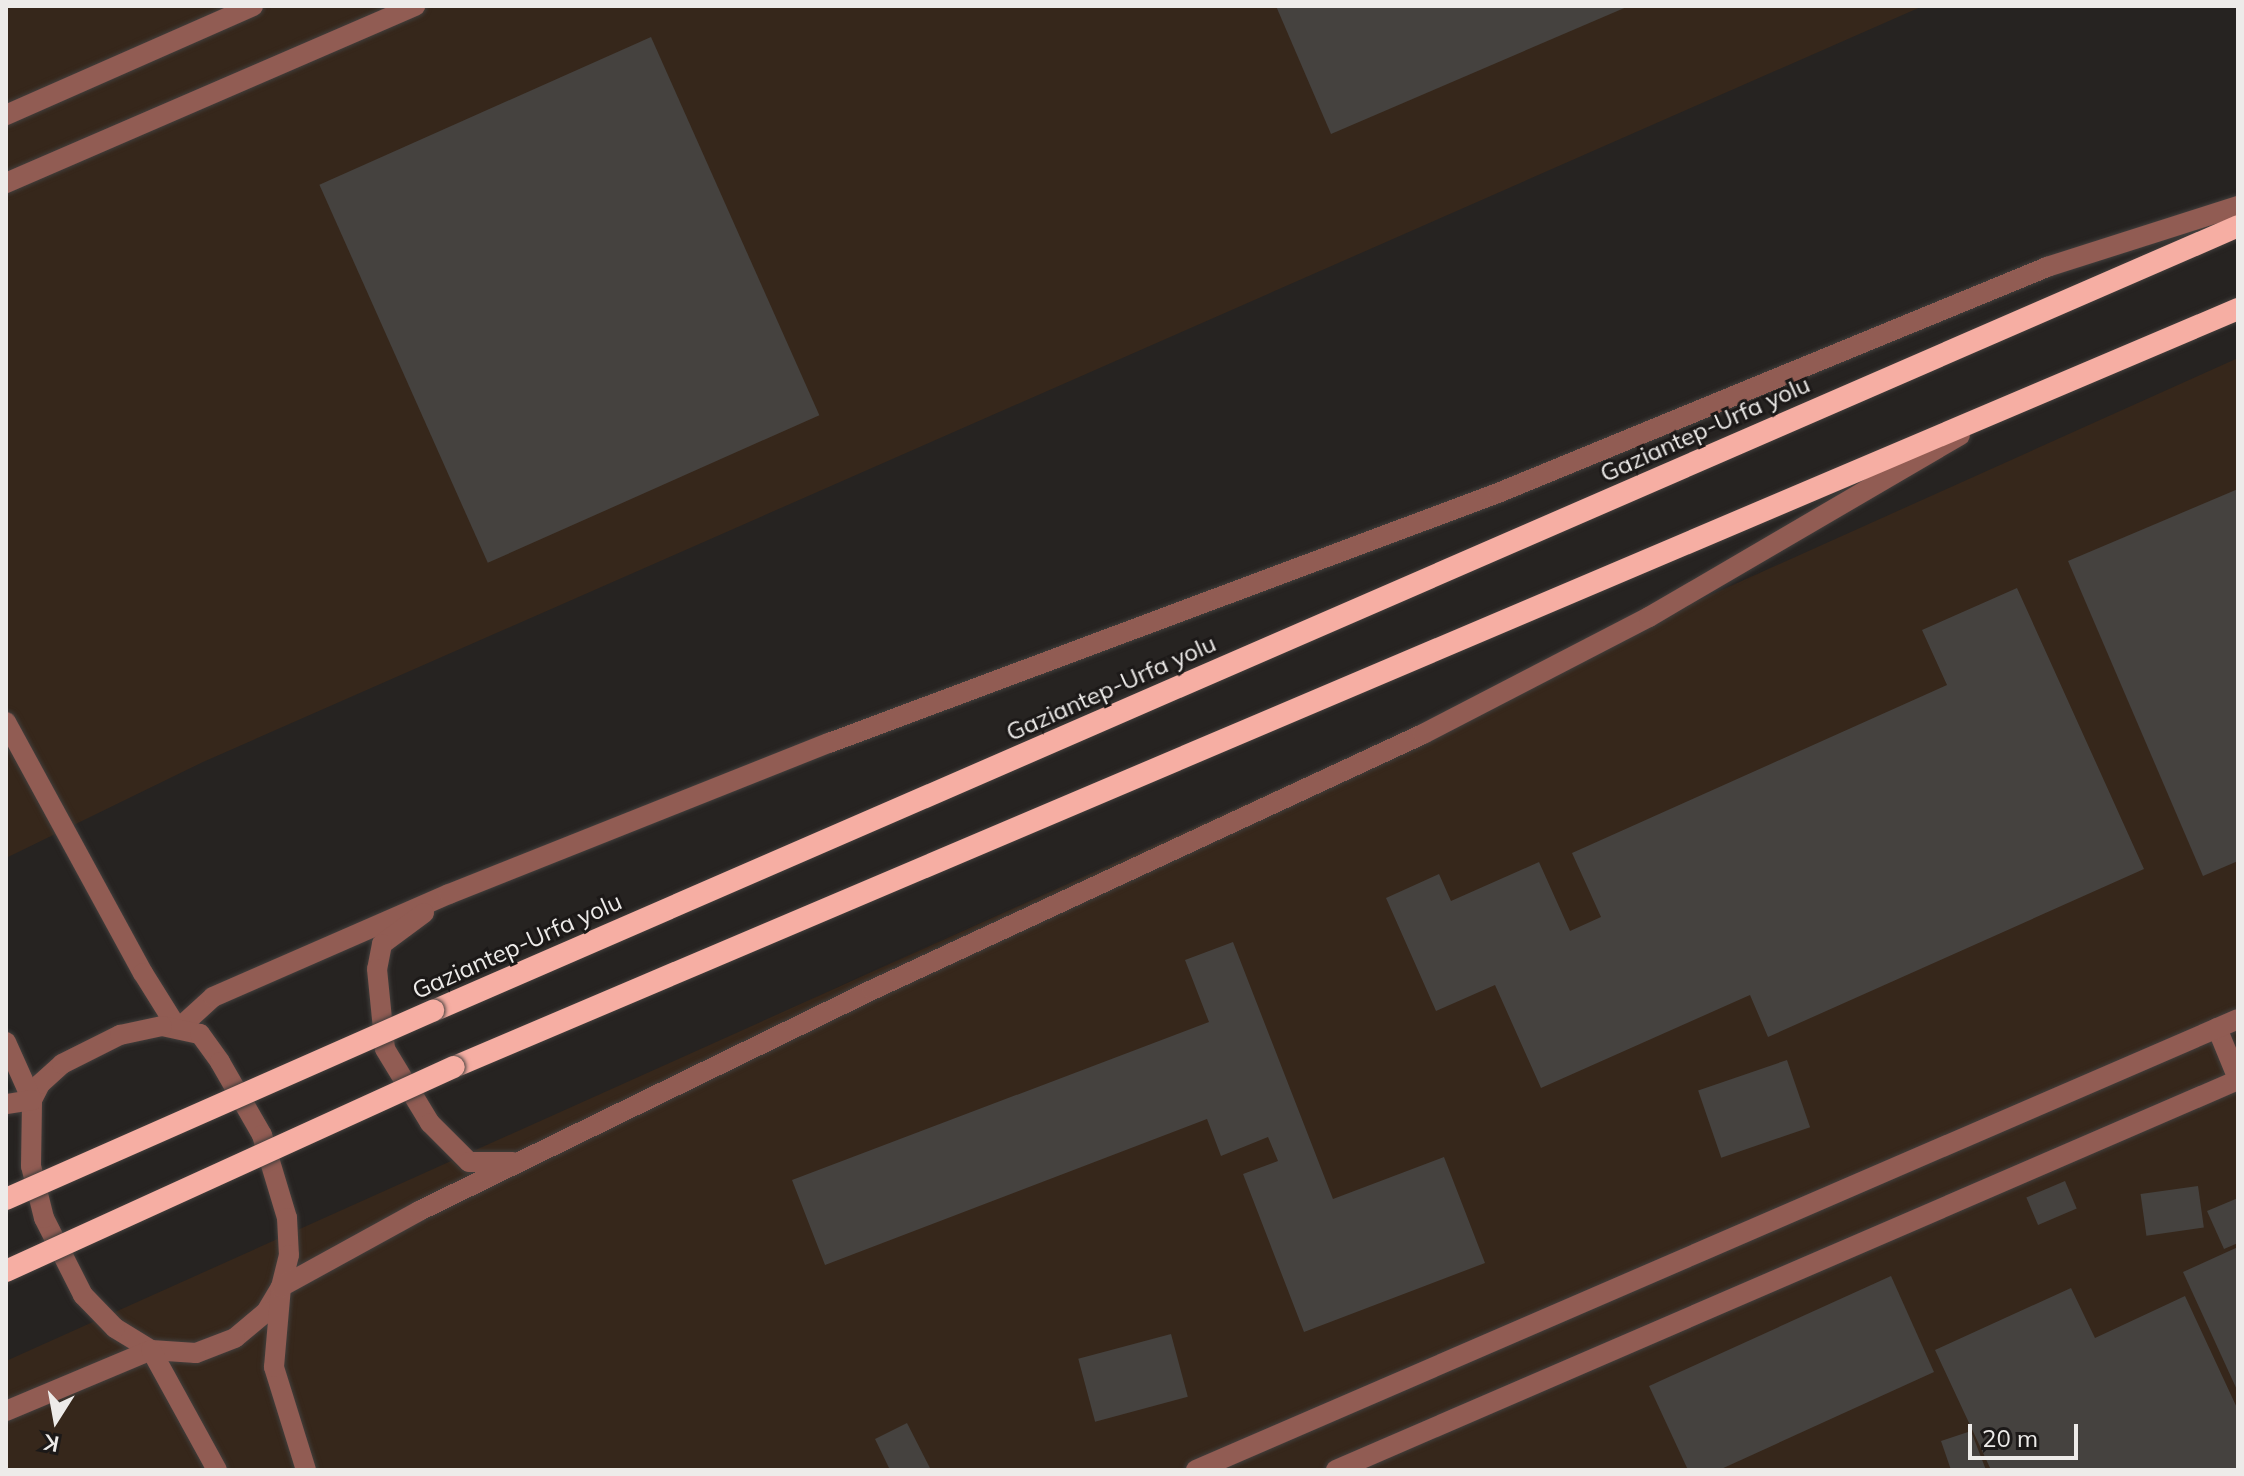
<!DOCTYPE html>
<style>
body{margin:0}
#map{position:relative;width:2244px;height:1476px;overflow:hidden;background:#262321;font-family:Mulish,sans-serif}
div>[style]{position:absolute}
.industrial>*{inset:0;background:#36271b}
.building>*{inset:0;background:#45423f;transform-origin:0 0}
.roads{filter:drop-shadow(0 0 2px #423f3d) drop-shadow(0 0 2px #423f3d)}
.minor>*{height:20px;margin:-10px;padding:0 10px;transform-origin:10px;border-radius:10px;background:#915c53}
.tertiary>*{height:20px;margin:-10px;padding:0 10px;transform-origin:10px;border-radius:10px;background:#915c53}
.trunk>*{height:22px;margin:-11px;padding:0 11px;transform-origin:11px;border-radius:11px;background:#f6aea3}
.bridges{filter:drop-shadow(0 0 2px #423f3d) drop-shadow(0 0 2px #423f3d)}
.trunk-bridge>*{height:22px;margin:-11px;padding:0 11px;transform-origin:11px;border-radius:11px;background:#f6aea3}
span{translate:-50% -50%;white-space:nowrap;text-align:center;line-height:1.15;-webkit-text-stroke:6px #1c1918;paint-order:stroke}
.street-label{font-size:24px;color:#edebe9}
.frame{position:absolute;inset:0;border:8px solid #edebe9;pointer-events:none}
.north{position:absolute;left:16px;top:1380px;width:80px;height:80px;-webkit-text-stroke:6px #1c1918;paint-order:stroke;rotate:191deg;font-size:22px;font-weight:700;line-height:32px;text-align:center;color:#edebe9}
.north::after{content:'';display:block;margin:auto;width:28px;height:36px;background:#edebe9;clip-path:polygon(50% 0,100% 100%,50% 72%,0 100%)}
.scale{position:absolute;left:1968px;top:1424px;width:110px;height:36px;box-sizing:border-box;border:4px solid #edebe9;border-top:0;padding-left:10px;font-size:24px;line-height:28px;white-space:nowrap;color:#edebe9;-webkit-text-stroke:6px #1c1918;paint-order:stroke}
</style>
<div id="map">
<div class="industrial">
<i style="clip-path:polygon(6px 6px,1923px 6px,203px 762px,6px 858px)"></i>
<i style="clip-path:polygon(2238px 358px,2238px 1470px,6px 1470px,6px 1361px)"></i>
</div>
<div class="building">
<i style="clip-path:polygon(1276px 6px,1629px 6px,1331px 134px)"></i>
<i style="left:651px;top:37px;width:414px;height:363px;rotate:66deg"></i>
<i style="clip-path:polygon(2238px 489px,2238px 861px,2203px 876px,2068px 561px)"></i>
<i style="clip-path:polygon(2017px 588px,2144px 869px,1768px 1037px,1750px 995px,1541px 1088px,1495px 985px,1436px 1011px,1386px 898px,1439px 874px,1451px 901px,1539px 862px,1570px 931px,1601px 917px,1572px 853px,1947px 685px,1922px 630px)"></i>
<i style="clip-path:polygon(1233px 942px,1333px 1199px,1444px 1157px,1485px 1263px,1304px 1332px,1243px 1174px,1278px 1161px,1268px 1137px,1221px 1156px,1207px 1119px,825px 1265px,792px 1180px,1209px 1022px,1185px 960px)"></i>
<i style="left:1787px;top:1060px;width:71px;height:94px;rotate:71deg"></i>
<i style="left:2065px;top:1181px;width:30px;height:42px;rotate:67deg"></i>
<i style="left:2198px;top:1186px;width:42px;height:58px;rotate:82deg"></i>
<i style="clip-path:polygon(2238px 1198px,2238px 1243px,2224px 1249px,2207px 1211px)"></i>
<i style="clip-path:polygon(2238px 1247px,2238px 1392px,2183px 1272px)"></i>
<i style="clip-path:polygon(1891px 1276px,1934px 1372px,1719px 1470px,1688px 1470px,1649px 1386px)"></i>
<i style="clip-path:polygon(2071px 1288px,2095px 1338px,2185px 1296px,2238px 1410px,2238px 1470px,1991px 1470px,1935px 1350px)"></i>
<i style="left:1171px;top:1334px;width:65px;height:96px;rotate:75deg"></i>
<i style="clip-path:polygon(907px 1423px,931px 1470px,890px 1470px,875px 1439px)"></i>
<i style="clip-path:polygon(1971px 1431px,1986px 1470px,1951px 1470px,1941px 1441px)"></i>
</div>
<div class="roads">
<div class="minor">
<i style="left:2217px;top:1028px;width:55px;rotate:67.6deg"></i>
</div>
<div class="tertiary">
<i style="left:6px;top:115px;width:270px;rotate:-23.8deg"></i>
<i style="left:6px;top:183px;width:446px;rotate:-23.4deg"></i>
<i style="left:6px;top:722px;width:286px;rotate:61.4deg"></i>
<i style="left:143px;top:973px;width:66px;rotate:58deg"></i>
<i style="left:178px;top:1029px;width:47px;rotate:-42.4deg"></i>
<i style="left:213px;top:997px;width:257px;rotate:-23.6deg"></i>
<i style="left:449px;top:894px;width:409px;rotate:-21.7deg"></i>
<i style="left:829px;top:743px;width:714px;rotate:-20.49deg"></i>
<i style="left:1498px;top:493px;width:594px;rotate:-22.37deg"></i>
<i style="left:2047px;top:267px;width:201px;rotate:-17.7deg"></i>
<i style="left:424px;top:913px;width:52px;rotate:143.6deg"></i>
<i style="left:382px;top:944px;width:25px;rotate:101deg"></i>
<i style="left:377px;top:969px;width:80px;rotate:84.3deg"></i>
<i style="left:385px;top:1049px;width:87px;rotate:58.7deg"></i>
<i style="left:430px;top:1123px;width:55px;rotate:45deg"></i>
<i style="left:469px;top:1162px;width:44px"></i>
<i style="left:162px;top:1026px;width:39px;rotate:12deg"></i>
<i style="left:200px;top:1034px;width:34px;rotate:54deg"></i>
<i style="left:220px;top:1062px;width:84px;rotate:60.1deg"></i>
<i style="left:262px;top:1135px;width:87px;rotate:73.2deg"></i>
<i style="left:287px;top:1218px;width:37px;rotate:87deg"></i>
<i style="left:289px;top:1255px;width:33px;rotate:104deg"></i>
<i style="left:281px;top:1287px;width:29px;rotate:121deg"></i>
<i style="left:266px;top:1312px;width:40px;rotate:140deg"></i>
<i style="left:235px;top:1338px;width:42px;rotate:159deg"></i>
<i style="left:196px;top:1353px;width:45px;rotate:-176.2deg"></i>
<i style="left:151px;top:1350px;width:42px;rotate:-148.6deg"></i>
<i style="left:115px;top:1328px;width:46px;rotate:-134.1deg"></i>
<i style="left:83px;top:1295px;width:86px;rotate:-116.9deg"></i>
<i style="left:44px;top:1218px;width:54px;rotate:-104deg"></i>
<i style="left:31px;top:1166px;width:66px;rotate:-89.1deg"></i>
<i style="left:32px;top:1100px;width:18px;rotate:-63deg"></i>
<i style="left:40px;top:1084px;width:30px;rotate:-42deg"></i>
<i style="left:62px;top:1064px;width:65px;rotate:-26.6deg"></i>
<i style="left:120px;top:1035px;width:43px;rotate:-12.1deg"></i>
<i style="left:6px;top:1042px;width:64px;rotate:65.9deg"></i>
<i style="left:32px;top:1100px;width:26px;rotate:171deg"></i>
<i style="left:6px;top:1411px;width:157px;rotate:-22.8deg"></i>
<i style="left:151px;top:1350px;width:137px;rotate:61.2deg"></i>
<i style="left:306px;top:1470px;width:108px;rotate:-107.3deg"></i>
<i style="left:274px;top:1367px;width:80px;rotate:-85deg"></i>
<i style="left:281px;top:1287px;width:158px;rotate:-28.8deg"></i>
<i style="left:419px;top:1211px;width:504px;rotate:-26.01deg"></i>
<i style="left:872px;top:990px;width:608px;rotate:-24.92deg"></i>
<i style="left:1423px;top:734px;width:254px;rotate:-27.4deg"></i>
<i style="left:1649px;top:617px;width:360px;rotate:-30.3deg"></i>
<i style="left:1196px;top:1470px;width:1135px;rotate:-23.4deg"></i>
<i style="left:1336px;top:1470px;width:983px;rotate:-23.38deg"></i>
</div>
<div class="trunk">
<i style="left:433px;top:1011px;width:1968px;rotate:-23.5deg"></i>
<i style="left:454px;top:1067px;width:1938px;rotate:-23.02deg"></i>
</div>
</div>
<div class="bridges">
<div class="trunk-bridge">
<i style="left:6px;top:1199px;width:467px;rotate:-23.8deg"></i>
<i style="left:6px;top:1271px;width:492px;rotate:-24.5deg"></i>
</div>
</div>
<div class="street-label">
<span style="left:1705px;top:429px;rotate:-24deg">Gaziantep-Urfa yolu</span>
<span style="left:1111px;top:688px;rotate:-24deg">Gaziantep-Urfa yolu</span>
<span style="left:517px;top:946px;rotate:-24deg">Gaziantep-Urfa yolu</span>
</div>
<div class="frame"></div>
<div class="north">K</div>
<div class="scale">20 m</div>
</div>
